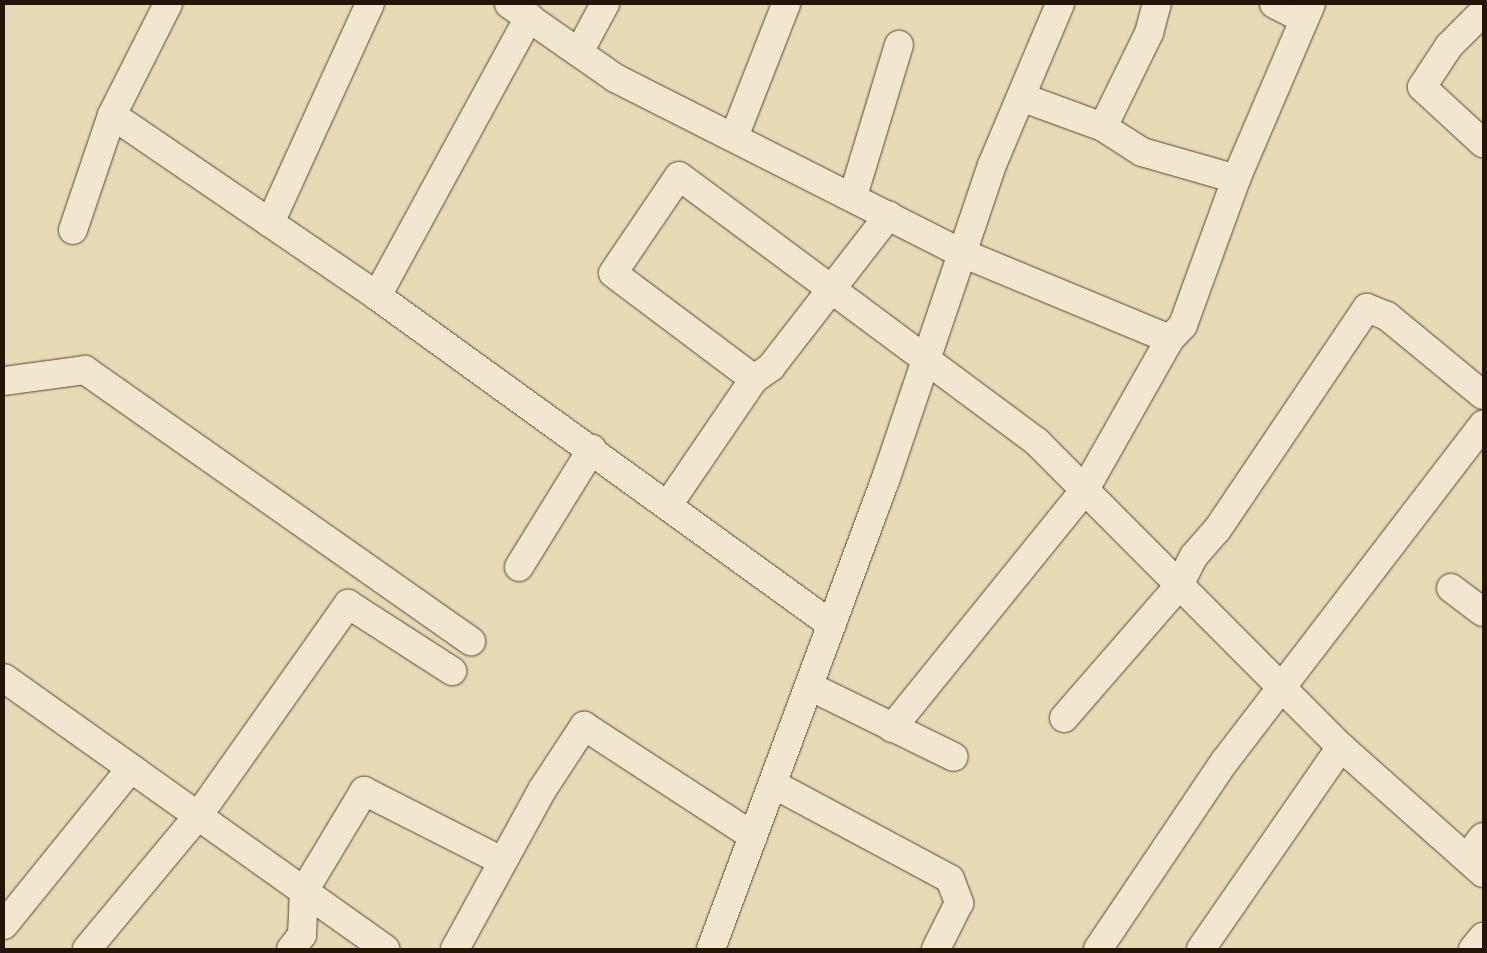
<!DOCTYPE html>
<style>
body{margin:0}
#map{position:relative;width:1487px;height:953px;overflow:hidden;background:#e9dab6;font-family:Vollkorn,serif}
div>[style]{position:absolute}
.roads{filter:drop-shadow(0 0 1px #554532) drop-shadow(0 0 1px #554532)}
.minor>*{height:28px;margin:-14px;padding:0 14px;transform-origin:14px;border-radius:14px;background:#f1e7d0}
span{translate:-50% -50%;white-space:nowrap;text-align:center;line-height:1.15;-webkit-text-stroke:4px #f1e7d0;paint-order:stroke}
.frame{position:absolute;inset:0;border:5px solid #241306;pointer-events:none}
</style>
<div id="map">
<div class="roads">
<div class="minor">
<i style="left:168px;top:4px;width:124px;rotate:116.8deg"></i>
<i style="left:112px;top:115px;width:321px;rotate:34.3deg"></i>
<i style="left:377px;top:296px;width:561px;rotate:35.87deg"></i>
<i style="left:509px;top:4px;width:129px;rotate:34.9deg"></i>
<i style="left:615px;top:78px;width:389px;rotate:26.8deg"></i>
<i style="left:962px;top:253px;width:225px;rotate:22.5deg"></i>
<i style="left:1274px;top:4px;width:33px;rotate:27deg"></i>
<i style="left:1483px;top:12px;width:48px;rotate:135deg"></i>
<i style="left:1449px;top:46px;width:49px;rotate:123.4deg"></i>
<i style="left:1422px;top:87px;width:83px;rotate:42.6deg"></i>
<i style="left:579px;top:52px;width:55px;rotate:-61.6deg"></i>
<i style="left:1021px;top:97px;width:87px;rotate:20.1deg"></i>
<i style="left:1103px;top:127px;width:46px;rotate:32.7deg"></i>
<i style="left:1142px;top:152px;width:98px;rotate:16deg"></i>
<i style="left:1103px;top:127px;width:105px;rotate:-63.9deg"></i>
<i style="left:1149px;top:33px;width:30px;rotate:-75deg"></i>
<i style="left:734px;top:137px;width:143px;rotate:-68.6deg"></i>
<i style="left:853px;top:196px;width:158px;rotate:-73.1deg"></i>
<i style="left:270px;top:223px;width:241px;rotate:-65.5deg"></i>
<i style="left:73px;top:230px;width:121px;rotate:-71.3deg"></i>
<i style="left:377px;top:296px;width:318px;rotate:-61.4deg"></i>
<i style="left:754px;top:379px;width:176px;rotate:-143.1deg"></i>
<i style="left:613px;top:273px;width:117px;rotate:-55.8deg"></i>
<i style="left:679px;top:176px;width:446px;rotate:36.6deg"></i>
<i style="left:1037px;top:442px;width:431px;rotate:45.1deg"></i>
<i style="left:4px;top:381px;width:82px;rotate:-7.7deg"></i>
<i style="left:85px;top:370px;width:472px;rotate:35.1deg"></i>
<i style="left:668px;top:505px;width:153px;rotate:-55.7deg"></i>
<i style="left:754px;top:379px;width:21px;rotate:-35deg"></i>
<i style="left:771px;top:367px;width:192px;rotate:-52.2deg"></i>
<i style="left:519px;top:567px;width:139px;rotate:-58.3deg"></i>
<i style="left:1451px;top:588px;width:40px;rotate:37deg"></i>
<i style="left:4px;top:678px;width:468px;rotate:35.4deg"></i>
<i style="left:809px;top:686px;width:161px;rotate:26.1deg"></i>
<i style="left:1064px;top:718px;width:174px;rotate:-49deg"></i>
<i style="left:1178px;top:587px;width:35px;rotate:-63deg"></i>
<i style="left:1194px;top:556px;width:35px;rotate:-49deg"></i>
<i style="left:1217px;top:530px;width:268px;rotate:-56deg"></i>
<i style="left:1367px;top:308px;width:22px;rotate:22deg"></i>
<i style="left:1387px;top:316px;width:124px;rotate:39.5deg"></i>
<i style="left:892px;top:728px;width:305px;rotate:-51deg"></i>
<i style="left:1084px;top:491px;width:175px;rotate:-60.5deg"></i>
<i style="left:1170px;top:339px;width:19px;rotate:-47deg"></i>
<i style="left:1183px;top:325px;width:155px;rotate:-70deg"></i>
<i style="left:1236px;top:179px;width:190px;rotate:-66.8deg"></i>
<i style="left:773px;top:784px;width:201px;rotate:28.2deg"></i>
<i style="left:950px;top:879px;width:26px;rotate:69deg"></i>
<i style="left:959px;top:903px;width:51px;rotate:116.6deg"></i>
<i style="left:1467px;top:858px;width:26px;rotate:-53deg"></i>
<i style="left:4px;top:925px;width:202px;rotate:-51deg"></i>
<i style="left:87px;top:949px;width:173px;rotate:-50.2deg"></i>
<i style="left:198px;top:816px;width:260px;rotate:-54.7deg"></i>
<i style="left:348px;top:604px;width:124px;rotate:32.8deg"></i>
<i style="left:291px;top:949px;width:18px;rotate:-52deg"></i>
<i style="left:302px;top:935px;width:44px;rotate:-87.4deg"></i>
<i style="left:304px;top:891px;width:117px;rotate:-59deg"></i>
<i style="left:364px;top:791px;width:155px;rotate:26.9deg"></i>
<i style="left:455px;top:949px;width:181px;rotate:-61.3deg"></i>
<i style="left:542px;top:790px;width:77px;rotate:-56.7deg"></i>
<i style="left:584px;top:726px;width:202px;rotate:33.1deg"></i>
<i style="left:711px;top:949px;width:502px;rotate:-69.62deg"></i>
<i style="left:886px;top:478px;width:330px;rotate:-71.3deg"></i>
<i style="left:992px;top:165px;width:175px;rotate:-67.1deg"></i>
<i style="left:1098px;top:949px;width:227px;rotate:-56deg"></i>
<i style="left:1225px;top:761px;width:424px;rotate:-52.5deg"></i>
<i style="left:1201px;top:949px;width:246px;rotate:-55.3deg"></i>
<i style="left:1341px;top:747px;width:190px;rotate:41.6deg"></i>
<i style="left:1473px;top:949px;width:16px;rotate:-50deg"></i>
</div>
</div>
<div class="frame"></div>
</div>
